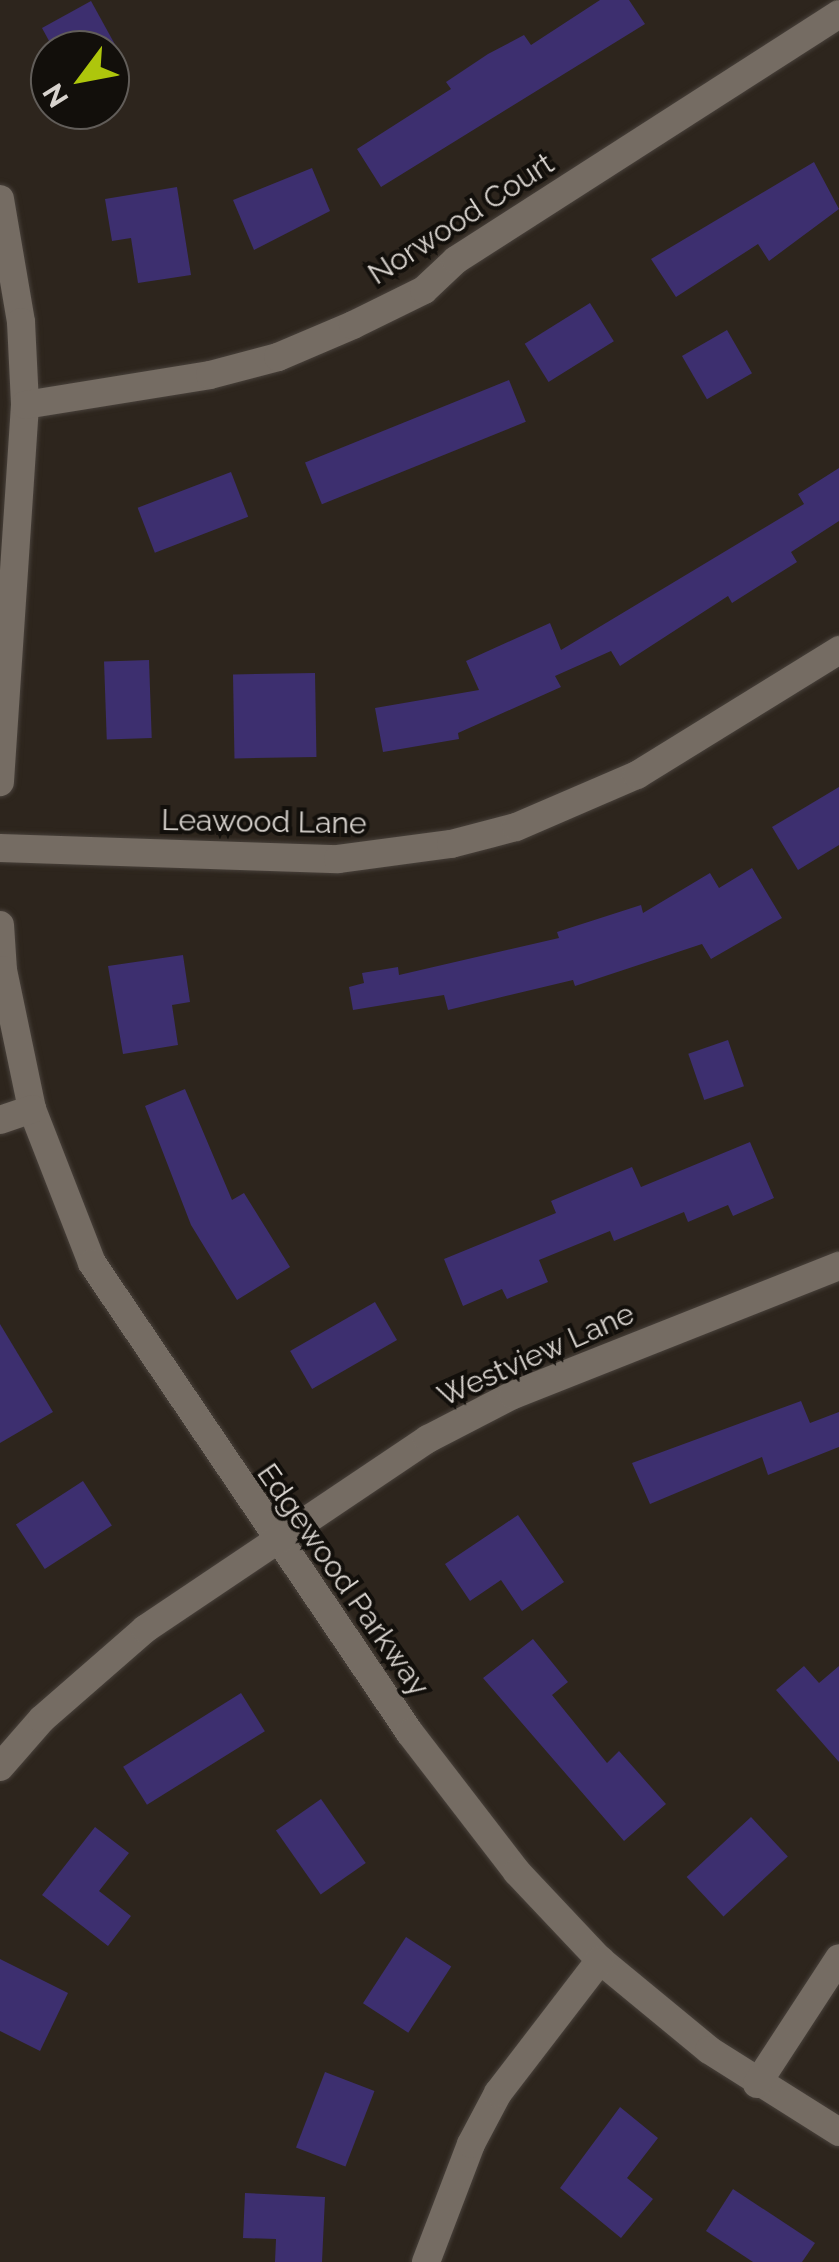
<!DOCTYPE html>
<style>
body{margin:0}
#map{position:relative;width:839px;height:2262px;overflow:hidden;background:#2d251d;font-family:Raleway,sans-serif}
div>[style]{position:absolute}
.building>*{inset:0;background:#3d2f6f;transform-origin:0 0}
.roads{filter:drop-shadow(0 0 2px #48413b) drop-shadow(0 0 2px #48413b)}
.minor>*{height:28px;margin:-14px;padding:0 14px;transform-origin:14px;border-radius:14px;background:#756c63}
span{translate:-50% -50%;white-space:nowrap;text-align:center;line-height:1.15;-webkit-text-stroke:8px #120f0b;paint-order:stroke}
.street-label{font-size:30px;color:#d8d3ce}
.north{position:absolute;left:30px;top:30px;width:100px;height:100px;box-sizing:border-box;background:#120f0b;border:2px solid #615d59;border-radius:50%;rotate:238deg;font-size:28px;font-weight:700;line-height:40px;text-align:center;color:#d8d3ce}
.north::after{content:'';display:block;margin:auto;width:35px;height:45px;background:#aec60c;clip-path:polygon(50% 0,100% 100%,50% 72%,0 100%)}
</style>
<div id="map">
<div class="building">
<i style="clip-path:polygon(600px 0,629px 0,645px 24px,381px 187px,357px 149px,451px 89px,446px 82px,488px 54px,524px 35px,531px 45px)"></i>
<i style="clip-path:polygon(91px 1px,118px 50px,54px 50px,42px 28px)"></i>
<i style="clip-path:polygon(814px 162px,839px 209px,769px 261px,758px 244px,676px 297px,651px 259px)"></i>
<i style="clip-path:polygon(312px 168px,330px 211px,254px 250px,233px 200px)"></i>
<i style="clip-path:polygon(177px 187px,191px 275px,138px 283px,131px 238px,112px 241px,105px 199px)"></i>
<i style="left:590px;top:303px;width:45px;height:77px;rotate:58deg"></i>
<i style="left:727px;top:330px;width:50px;height:52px;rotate:60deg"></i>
<i style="left:509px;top:380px;width:45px;height:220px;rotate:68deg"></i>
<i style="clip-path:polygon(839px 468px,839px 521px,791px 552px,797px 562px,732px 603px,728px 596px,620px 666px,611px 651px,555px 676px,561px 687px,458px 733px,459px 739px,383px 752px,375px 708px,479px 690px,466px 661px,550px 623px,561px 650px,804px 504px,798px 494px)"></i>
<i style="left:231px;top:472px;width:48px;height:100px;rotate:69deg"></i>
<i style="left:149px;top:660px;width:78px;height:45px;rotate:88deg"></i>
<i style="left:315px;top:673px;width:84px;height:82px;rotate:89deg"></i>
<i style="clip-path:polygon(839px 787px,839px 845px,798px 870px,772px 827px)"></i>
<i style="clip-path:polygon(752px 868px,782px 918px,711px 959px,702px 944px,575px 986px,573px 980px,448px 1010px,444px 995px,353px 1010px,349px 987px,364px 983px,362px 973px,398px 967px,399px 975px,559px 938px,557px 932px,641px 905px,643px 913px,710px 873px,719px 888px)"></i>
<i style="clip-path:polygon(183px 955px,190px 1002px,172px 1005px,178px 1045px,123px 1054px,108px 966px)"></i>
<i style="left:728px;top:1040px;width:49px;height:42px;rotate:71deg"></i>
<i style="clip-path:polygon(185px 1089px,232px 1200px,244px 1193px,290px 1267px,237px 1300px,191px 1225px,145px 1106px)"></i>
<i style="clip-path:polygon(750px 1142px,774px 1198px,733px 1216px,728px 1205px,688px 1222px,684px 1212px,614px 1241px,610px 1231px,539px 1260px,548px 1282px,507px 1299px,502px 1289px,463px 1306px,444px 1259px,556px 1213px,551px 1201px,632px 1167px,641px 1187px)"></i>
<i style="left:375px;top:1302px;width:44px;height:98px;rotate:60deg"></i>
<i style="clip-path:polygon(0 1324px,53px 1412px,0 1443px)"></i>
<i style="clip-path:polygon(801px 1401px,810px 1423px,839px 1412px,839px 1447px,768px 1475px,762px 1457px,650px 1504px,632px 1463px)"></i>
<i style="left:83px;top:1481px;width:53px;height:80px;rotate:57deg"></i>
<i style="clip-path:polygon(518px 1515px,564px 1582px,522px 1611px,501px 1580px,470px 1601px,445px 1564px)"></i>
<i style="clip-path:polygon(533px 1639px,568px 1682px,552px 1695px,607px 1763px,619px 1751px,666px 1804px,624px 1841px,483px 1678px)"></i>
<i style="clip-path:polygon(804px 1666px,819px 1683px,839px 1666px,839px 1762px,776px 1690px)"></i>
<i style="left:241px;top:1693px;width:45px;height:139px;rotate:58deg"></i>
<i style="left:321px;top:1799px;width:78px;height:55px;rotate:55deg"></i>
<i style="left:751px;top:1817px;width:54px;height:88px;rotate:47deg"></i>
<i style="clip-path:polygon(95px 1827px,129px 1853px,99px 1891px,131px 1916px,108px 1946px,42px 1895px)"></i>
<i style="left:406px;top:1937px;width:54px;height:79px;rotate:33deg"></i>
<i style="clip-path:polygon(0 1959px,68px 1993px,40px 2051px,0 2031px)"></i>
<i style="left:325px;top:2072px;width:53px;height:81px;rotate:21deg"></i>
<i style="clip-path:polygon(620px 2107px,658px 2138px,627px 2178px,653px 2199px,621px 2238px,560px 2188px)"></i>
<i style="clip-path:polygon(733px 2189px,815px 2243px,802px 2262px,753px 2262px,706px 2231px)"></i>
<i style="clip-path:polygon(245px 2193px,325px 2197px,322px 2262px,275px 2262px,276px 2239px,243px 2238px)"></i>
</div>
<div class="roads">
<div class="minor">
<i style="left:0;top:199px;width:125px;rotate:80.3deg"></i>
<i style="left:21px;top:322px;width:83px;rotate:87.2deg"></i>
<i style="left:25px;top:405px;width:378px;rotate:93.8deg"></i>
<i style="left:25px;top:405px;width:187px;rotate:-9.2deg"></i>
<i style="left:210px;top:375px;width:70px;rotate:-14.8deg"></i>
<i style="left:278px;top:357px;width:82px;rotate:-23.1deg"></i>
<i style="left:353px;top:325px;width:79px;rotate:-26.2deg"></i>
<i style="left:424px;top:290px;width:44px;rotate:-43.2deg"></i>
<i style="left:456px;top:260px;width:455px;rotate:-32.7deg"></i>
<i style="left:0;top:848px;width:338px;rotate:1.9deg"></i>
<i style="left:338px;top:859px;width:114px;rotate:-7.6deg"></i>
<i style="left:451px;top:844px;width:67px;rotate:-14.7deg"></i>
<i style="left:516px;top:827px;width:132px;rotate:-23.3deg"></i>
<i style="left:637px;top:775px;width:238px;rotate:-31.7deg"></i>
<i style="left:0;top:925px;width:45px;rotate:86.2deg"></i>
<i style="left:3px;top:970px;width:142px;rotate:78.2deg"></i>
<i style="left:32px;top:1109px;width:165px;rotate:68.7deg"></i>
<i style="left:92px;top:1263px;width:567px;rotate:55.92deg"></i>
<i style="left:410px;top:1733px;width:175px;rotate:52.4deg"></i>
<i style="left:517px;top:1872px;width:121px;rotate:46.7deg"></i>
<i style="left:600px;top:1960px;width:141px;rotate:39.5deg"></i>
<i style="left:709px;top:2050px;width:154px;rotate:32.2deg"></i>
<i style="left:0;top:1120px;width:34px;rotate:-19deg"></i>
<i style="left:0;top:1767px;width:64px;rotate:-48.8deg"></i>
<i style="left:42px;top:1719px;width:137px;rotate:-41.1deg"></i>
<i style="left:145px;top:1629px;width:341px;rotate:-33.9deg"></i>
<i style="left:428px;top:1439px;width:96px;rotate:-27.4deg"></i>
<i style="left:513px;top:1395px;width:351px;rotate:-21.6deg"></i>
<i style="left:757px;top:2084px;width:150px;rotate:-56.9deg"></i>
<i style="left:426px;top:2262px;width:126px;rotate:-69.1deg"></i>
<i style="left:471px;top:2144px;width:58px;rotate:-62.1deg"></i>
<i style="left:498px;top:2093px;width:168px;rotate:-52.5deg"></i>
</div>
</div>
<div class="street-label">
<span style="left:461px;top:219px;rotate:-33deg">Norwood Court</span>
<span style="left:264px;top:822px;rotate:1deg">Leawood Lane</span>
<span style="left:536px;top:1355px;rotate:-24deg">Westview Lane</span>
<span style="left:343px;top:1580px;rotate:55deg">Edgewood Parkway</span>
</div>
<div class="north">N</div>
</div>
